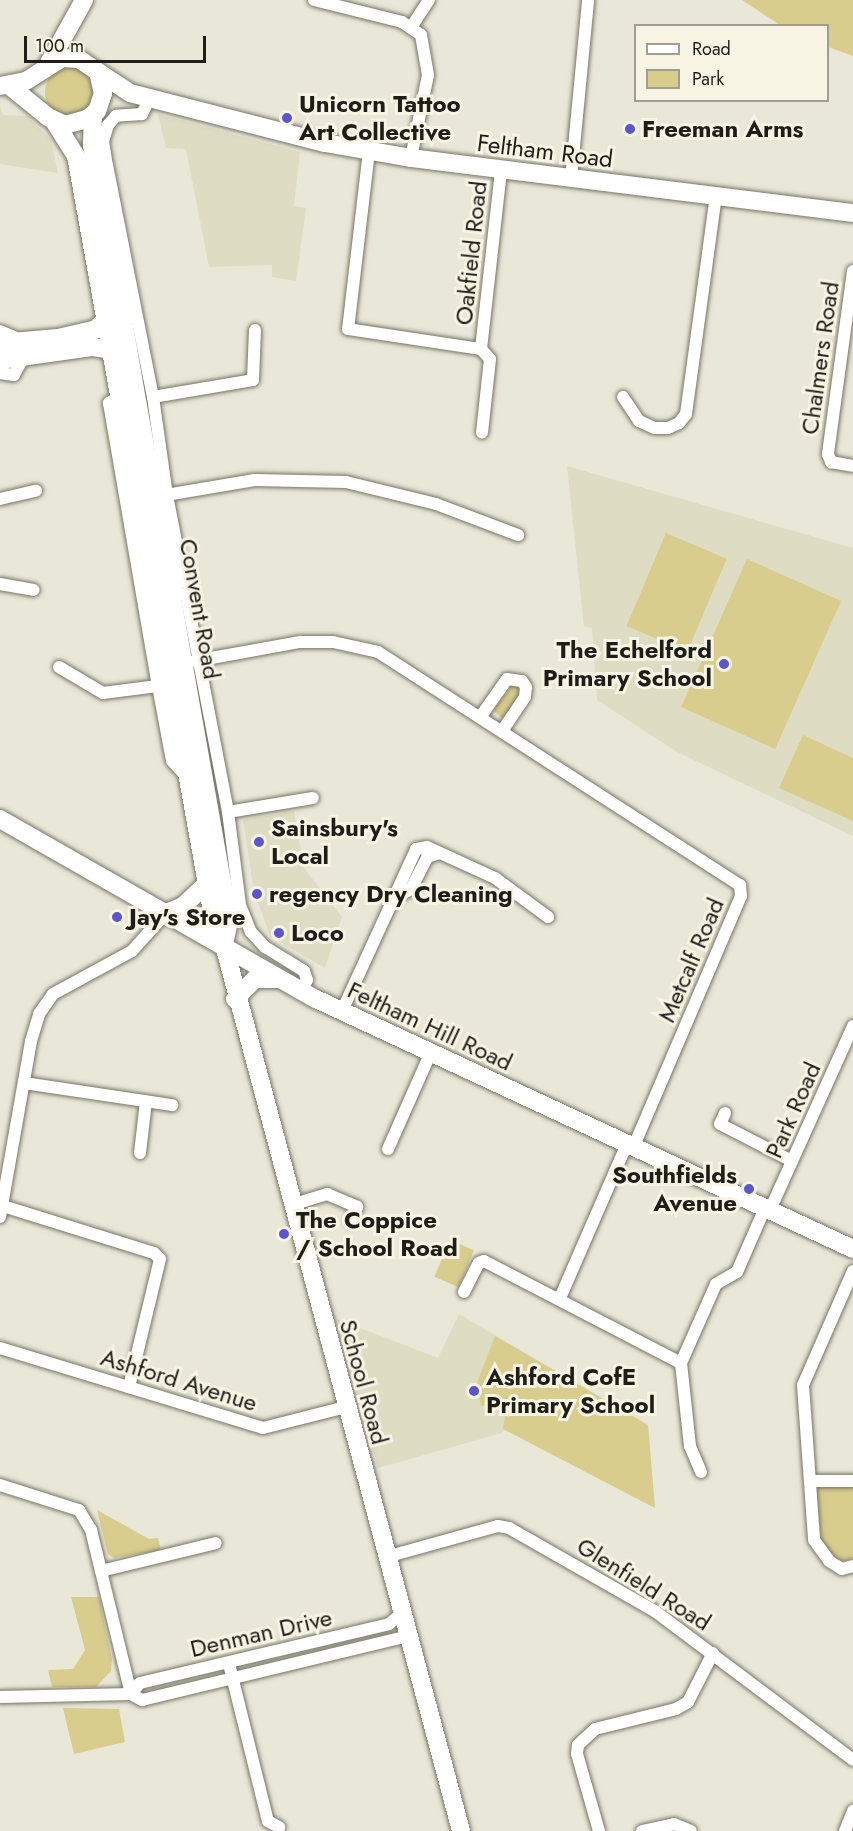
<!DOCTYPE html>
<style>
body{margin:0}
#map{position:relative;width:853px;height:1831px;overflow:hidden;background:#e9e7d7;font-family:Jost,sans-serif}
div>[style]{position:absolute}
.built>*{inset:0;background:#dfdcc4}
.green>*{inset:0;background:#d8cd8c;transform-origin:0 0}
.round{border-radius:50%}
.roads{filter:drop-shadow(0 0 2px #777566) drop-shadow(0 0 2px #777566)}
.street>*{height:12px;margin:-6px;padding:0 6px;transform-origin:6px;border-radius:6px;background:#fff}
.secondary>*{height:18px;margin:-9px;padding:0 9px;transform-origin:9px;border-radius:9px;background:#fff}
.dots>*{width:16px;height:16px;translate:-50% -50%;box-sizing:border-box;border:3px solid #f7f4e4;border-radius:50%}
span{translate:-50% -50%;white-space:nowrap;text-align:center;line-height:1.15;-webkit-text-stroke:6px #f7f4e4;paint-order:stroke}
.poi-label{font-size:24px;color:#1e1d18;font-weight:700}
.left{translate:0 -50%;text-align:left}
.right{translate:-100% -50%;text-align:right}
.street-label{font-size:24px;color:#1e1d18}
.legend{position:absolute;left:634px;top:24px;width:195px;height:78px;box-sizing:border-box;background:#f7f4e4;border:2px solid #a09e92;margin:0;padding:8px 10px;list-style:none;font-size:18px;color:#1e1d18}
.legend li{display:flex;align-items:center;gap:12px;height:30px}
.legend b{width:30px;border:2px solid #a09e92}
.scale{position:absolute;left:24px;top:36px;width:182px;height:27px;box-sizing:border-box;border:3px solid #1e1d18;border-top:0;padding-left:8px;font-size:18px;line-height:21px;white-space:nowrap;color:#1e1d18;-webkit-text-stroke:4px #f7f4e4;paint-order:stroke}
</style>
<div id="map">
<div class="built">
<i style="clip-path:polygon(0 105px,3px 115px,27px 116px,51px 140px,58px 173px,0 164px)"></i>
<i style="clip-path:polygon(158px 114px,300px 152px,294px 206px,306px 208px,296px 281px,272px 277px,272px 265px,209px 267px,186px 149px,166px 148px)"></i>
<i style="clip-path:polygon(567px 466px,853px 548px,853px 836px,677px 752px,597px 700px,592px 628px,584px 627px)"></i>
<i style="clip-path:polygon(294px 811px,304px 868px,342px 917px,325px 968px,270px 936px,254px 891px,243px 820px)"></i>
<i style="clip-path:polygon(459px 1314px,648px 1425px,655px 1508px,503px 1429px,502px 1433px,378px 1468px,337px 1319px,438px 1358px)"></i>
</div>
<div class="green">
<i style="clip-path:polygon(742px 0,853px 0,853px 56px,828px 47px,828px 26px,780px 25px)"></i>
<i class="round" style="left:45px;top:67px;width:50px;height:50px"></i>
<i style="left:666px;top:533px;width:66px;height:101px;rotate:23deg"></i>
<i style="left:747px;top:559px;width:103px;height:162px;rotate:24deg"></i>
<i style="clip-path:polygon(515px 683px,524px 689px,503px 719px,494px 711px,495px 706px)"></i>
<i style="clip-path:polygon(803px 735px,853px 758px,853px 821px,779px 788px)"></i>
<i style="left:450px;top:1240px;width:26px;height:40px;rotate:23deg"></i>
<i style="clip-path:polygon(495px 1336px,648px 1425px,655px 1508px,503px 1429px,506px 1410px,501px 1402px,481px 1406px,476px 1385px)"></i>
<i style="clip-path:polygon(819px 1487px,853px 1487px,853px 1558px,846px 1561px,837px 1559px,822px 1544px,815px 1494px)"></i>
<i style="clip-path:polygon(97px 1510px,149px 1539px,158px 1538px,161px 1550px,114px 1558px,108px 1554px)"></i>
<i style="clip-path:polygon(71px 1597px,99px 1597px,112px 1659px,111px 1671px,96px 1687px,52px 1687px,48px 1670px,73px 1669px,85px 1650px)"></i>
<i style="clip-path:polygon(63px 1708px,119px 1709px,125px 1742px,74px 1754px)"></i>
</div>
<div class="roads">
<div class="street">
<i style="left:314px;top:0;width:91px;rotate:14deg"></i>
<i style="left:402px;top:22px;width:23px;rotate:34deg"></i>
<i style="left:421px;top:35px;width:41px;rotate:80.1deg"></i>
<i style="left:428px;top:75px;width:85px;rotate:101.6deg"></i>
<i style="left:412px;top:26px;width:31px;rotate:-57deg"></i>
<i style="left:150px;top:97px;width:19px;rotate:115deg"></i>
<i style="left:142px;top:114px;width:26px;rotate:176deg"></i>
<i style="left:116px;top:116px;width:12px;rotate:132deg"></i>
<i style="left:108px;top:125px;width:17px;rotate:107deg"></i>
<i style="left:103px;top:141px;width:24px;rotate:81deg"></i>
<i style="left:107px;top:165px;width:237px;rotate:78.8deg"></i>
<i style="left:153px;top:397px;width:99px;rotate:81.9deg"></i>
<i style="left:167px;top:495px;width:323px;rotate:79.1deg"></i>
<i style="left:228px;top:812px;width:94px;rotate:82.6deg"></i>
<i style="left:240px;top:905px;width:29px;rotate:68deg"></i>
<i style="left:251px;top:932px;width:21px;rotate:47deg"></i>
<i style="left:265px;top:947px;width:46px;rotate:31.6deg"></i>
<i style="left:304px;top:971px;width:9px;rotate:72deg"></i>
<i style="left:307px;top:980px;width:13px;rotate:119deg"></i>
<i style="left:369px;top:151px;width:179px;rotate:96.7deg"></i>
<i style="left:348px;top:329px;width:134px;rotate:8.6deg"></i>
<i style="left:481px;top:349px;width:180px;rotate:-83.6deg"></i>
<i style="left:571px;top:178px;width:179px;rotate:-84.5deg"></i>
<i style="left:853px;top:271px;width:185px;rotate:97.8deg"></i>
<i style="left:828px;top:454px;width:9px;rotate:69deg"></i>
<i style="left:831px;top:462px;width:22px;rotate:10deg"></i>
<i style="left:0;top:331px;width:26px;rotate:23deg"></i>
<i style="left:481px;top:349px;width:13px;rotate:48deg"></i>
<i style="left:490px;top:359px;width:74px;rotate:96.2deg"></i>
<i style="left:0;top:373px;width:14px;rotate:8deg"></i>
<i style="left:14px;top:375px;width:19px;rotate:-62deg"></i>
<i style="left:119px;top:397px;width:12px;rotate:149deg"></i>
<i style="left:109px;top:403px;width:287px;rotate:80.2deg"></i>
<i style="left:158px;top:686px;width:76px;rotate:79.4deg"></i>
<i style="left:172px;top:761px;width:23px;rotate:47deg"></i>
<i style="left:153px;top:397px;width:101px;rotate:-9.6deg"></i>
<i style="left:253px;top:380px;width:50px;rotate:-87.7deg"></i>
<i style="left:623px;top:397px;width:29px;rotate:56deg"></i>
<i style="left:639px;top:421px;width:17px;rotate:24deg"></i>
<i style="left:655px;top:428px;width:13px"></i>
<i style="left:668px;top:428px;width:12px;rotate:-24deg"></i>
<i style="left:679px;top:423px;width:11px;rotate:-52deg"></i>
<i style="left:686px;top:414px;width:220px;rotate:-82.2deg"></i>
<i style="left:160px;top:496px;width:96px;rotate:-9.6deg"></i>
<i style="left:255px;top:480px;width:91px;rotate:1.3deg"></i>
<i style="left:346px;top:482px;width:93px;rotate:13.7deg"></i>
<i style="left:436px;top:504px;width:88px;rotate:20.7deg"></i>
<i style="left:0;top:499px;width:37px;rotate:-13deg"></i>
<i style="left:0;top:584px;width:34px;rotate:10deg"></i>
<i style="left:195px;top:661px;width:107px;rotate:-10.3deg"></i>
<i style="left:300px;top:642px;width:33px"></i>
<i style="left:333px;top:642px;width:46px;rotate:12.5deg"></i>
<i style="left:378px;top:652px;width:431px;rotate:32.8deg"></i>
<i style="left:740px;top:885px;width:11px;rotate:85deg"></i>
<i style="left:741px;top:896px;width:272px;rotate:113.2deg"></i>
<i style="left:59px;top:667px;width:51px;rotate:30.6deg"></i>
<i style="left:103px;top:693px;width:55px;rotate:-7.3deg"></i>
<i style="left:481px;top:716px;width:45px;rotate:-54.9deg"></i>
<i style="left:507px;top:679px;width:15px;rotate:8deg"></i>
<i style="left:522px;top:681px;width:7px;rotate:56deg"></i>
<i style="left:526px;top:687px;width:10px;rotate:96deg"></i>
<i style="left:525px;top:697px;width:40px;rotate:124deg"></i>
<i style="left:228px;top:812px;width:86px;rotate:-9.4deg"></i>
<i style="left:394px;top:898px;width:19px;rotate:-28deg"></i>
<i style="left:411px;top:889px;width:36px;rotate:-63deg"></i>
<i style="left:427px;top:857px;width:13px;rotate:-18deg"></i>
<i style="left:342px;top:1011px;width:178px;rotate:-65.4deg"></i>
<i style="left:416px;top:849px;width:11px;rotate:-10deg"></i>
<i style="left:427px;top:847px;width:75px;rotate:24.5deg"></i>
<i style="left:495px;top:878px;width:66px;rotate:36.3deg"></i>
<i style="left:24px;top:1083px;width:150px;rotate:8.5deg"></i>
<i style="left:725px;top:1113px;width:12px;rotate:114deg"></i>
<i style="left:720px;top:1124px;width:81px;rotate:27.2deg"></i>
<i style="left:388px;top:1149px;width:106px;rotate:-66.1deg"></i>
<i style="left:140px;top:1153px;width:52px;rotate:-83.4deg"></i>
<i style="left:291px;top:1205px;width:38px;rotate:-17deg"></i>
<i style="left:327px;top:1194px;width:33px;rotate:23deg"></i>
<i style="left:357px;top:1207px;width:15px;rotate:113deg"></i>
<i style="left:3px;top:1206px;width:158px;rotate:17.3deg"></i>
<i style="left:154px;top:1253px;width:8px;rotate:45deg"></i>
<i style="left:160px;top:1259px;width:132px;rotate:103.6deg"></i>
<i style="left:770px;top:1210px;width:202px;rotate:-65.7deg"></i>
<i style="left:0;top:1217px;width:179px;rotate:-80deg"></i>
<i style="left:31px;top:1041px;width:28px;rotate:-73deg"></i>
<i style="left:39px;top:1014px;width:24px;rotate:-55deg"></i>
<i style="left:53px;top:994px;width:90px;rotate:-28.6deg"></i>
<i style="left:132px;top:951px;width:51px;rotate:-48.2deg"></i>
<i style="left:853px;top:1271px;width:124px;rotate:113.7deg"></i>
<i style="left:803px;top:1385px;width:155px;rotate:85.9deg"></i>
<i style="left:814px;top:1540px;width:26px;rotate:54deg"></i>
<i style="left:829px;top:1561px;width:15px;rotate:32deg"></i>
<i style="left:842px;top:1569px;width:11px;rotate:-15deg"></i>
<i style="left:464px;top:1292px;width:33px;rotate:-63deg"></i>
<i style="left:479px;top:1263px;width:5px;rotate:-22deg"></i>
<i style="left:484px;top:1261px;width:222px;rotate:27.4deg"></i>
<i style="left:560px;top:1298px;width:168px;rotate:-66.5deg"></i>
<i style="left:0;top:1348px;width:275px;rotate:16.9deg"></i>
<i style="left:263px;top:1428px;width:86px;rotate:-14.2deg"></i>
<i style="left:701px;top:1472px;width:28px;rotate:-113deg"></i>
<i style="left:690px;top:1446px;width:83px;rotate:-96.2deg"></i>
<i style="left:681px;top:1363px;width:86px;rotate:-66.1deg"></i>
<i style="left:716px;top:1284px;width:24px;rotate:-30deg"></i>
<i style="left:737px;top:1272px;width:70px;rotate:-66.4deg"></i>
<i style="left:810px;top:1481px;width:43px"></i>
<i style="left:0;top:1485px;width:83px;rotate:17.6deg"></i>
<i style="left:79px;top:1510px;width:23px;rotate:59deg"></i>
<i style="left:91px;top:1530px;width:169px;rotate:76.3deg"></i>
<i style="left:386px;top:1557px;width:116px;rotate:-15.5deg"></i>
<i style="left:498px;top:1526px;width:11px;rotate:10deg"></i>
<i style="left:509px;top:1528px;width:169px;rotate:29.7deg"></i>
<i style="left:656px;top:1612px;width:246px;rotate:36.9deg"></i>
<i style="left:101px;top:1571px;width:118px;rotate:-13.7deg"></i>
<i style="left:230px;top:1668px;width:158px;rotate:76.1deg"></i>
<i style="left:268px;top:1821px;width:13px;rotate:29deg"></i>
<i style="left:131px;top:1694px;width:14px;rotate:-51deg"></i>
<i style="left:140px;top:1683px;width:256px;rotate:-13.3deg"></i>
<i style="left:389px;top:1624px;width:17px;rotate:-40deg"></i>
<i style="left:0;top:1697px;width:131px;rotate:-1.3deg"></i>
<i style="left:131px;top:1694px;width:13px;rotate:29deg"></i>
<i style="left:142px;top:1700px;width:274px;rotate:-13.5deg"></i>
<i style="left:599px;top:1831px;width:80px;rotate:-105.9deg"></i>
<i style="left:577px;top:1754px;width:9px;rotate:-84deg"></i>
<i style="left:578px;top:1745px;width:23px;rotate:-43deg"></i>
<i style="left:595px;top:1729px;width:83px;rotate:-13.9deg"></i>
<i style="left:676px;top:1709px;width:14px;rotate:-30deg"></i>
<i style="left:688px;top:1702px;width:55px;rotate:-63deg"></i>
<i style="left:642px;top:1831px;width:33px;rotate:-12deg"></i>
<i style="left:674px;top:1824px;width:18px;rotate:22deg"></i>
<i style="left:845px;top:1831px;width:22px;rotate:-68deg"></i>
</div>
<div class="secondary">
<i style="left:49px;top:63px;width:72px;rotate:-60.9deg"></i>
<i style="left:98px;top:72px;width:38px;rotate:33deg"></i>
<i style="left:130px;top:93px;width:201px;rotate:14.4deg"></i>
<i style="left:325px;top:143px;width:87px;rotate:9.9deg"></i>
<i style="left:411px;top:158px;width:445px;rotate:7.1deg"></i>
<i style="left:0;top:86px;width:26px;rotate:-11deg"></i>
<i style="left:26px;top:81px;width:43px;rotate:-32.6deg"></i>
<i style="left:62px;top:58px;width:17px;rotate:3deg"></i>
<i style="left:79px;top:59px;width:23px;rotate:34deg"></i>
<i style="left:98px;top:72px;width:22px;rotate:77deg"></i>
<i style="left:103px;top:93px;width:19px;rotate:108deg"></i>
<i style="left:97px;top:111px;width:13px;rotate:141deg"></i>
<i style="left:87px;top:119px;width:23px;rotate:165deg"></i>
<i style="left:65px;top:125px;width:19px;rotate:-155deg"></i>
<i style="left:48px;top:117px;width:48px;rotate:-141deg"></i>
<i style="left:93px;top:114px;width:31px;rotate:92deg"></i>
<i style="left:92px;top:145px;width:788px;rotate:79.99deg"></i>
<i style="left:229px;top:921px;width:25px;rotate:102deg"></i>
<i style="left:54px;top:121px;width:41px;rotate:57.8deg"></i>
<i style="left:76px;top:156px;width:779px;rotate:79.8deg"></i>
<i style="left:214px;top:923px;width:24px;rotate:66deg"></i>
<i style="left:224px;top:945px;width:917px;rotate:75.02deg"></i>
<i style="left:0;top:343px;width:58px;rotate:-4.9deg"></i>
<i style="left:58px;top:338px;width:39px;rotate:-13deg"></i>
<i style="left:96px;top:329px;width:13px;rotate:-45deg"></i>
<i style="left:0;top:360px;width:94px;rotate:-8deg"></i>
<i style="left:93px;top:347px;width:18px;rotate:9deg"></i>
<i style="left:0;top:819px;width:364px;rotate:29.7deg"></i>
<i style="left:316px;top:999px;width:592px;rotate:24.96deg"></i>
<i style="left:166px;top:913px;width:18px;rotate:-22deg"></i>
<i style="left:183px;top:906px;width:33px;rotate:-43deg"></i>
<i style="left:235px;top:999px;width:28px;rotate:-45deg"></i>
<i style="left:255px;top:979px;width:24px"></i>
</div>
</div>
<div class="dots">
<i style="left:287px;top:118px;background:#5a56ce"></i>
<i style="left:630px;top:129px;background:#5a56ce"></i>
<i style="left:724px;top:664px;background:#5a56ce"></i>
<i style="left:259px;top:842px;background:#5a56ce"></i>
<i style="left:257px;top:894px;background:#5a56ce"></i>
<i style="left:117px;top:917px;background:#5a56ce"></i>
<i style="left:279px;top:933px;background:#5a56ce"></i>
<i style="left:749px;top:1189px;background:#5a56ce"></i>
<i style="left:284px;top:1234px;background:#5a56ce"></i>
<i style="left:474px;top:1391px;background:#5a56ce"></i>
</div>
<div class="poi-label">
<span class="left" style="left:299px;top:118px">Unicorn Tattoo<br>Art Collective</span>
<span class="left" style="left:642px;top:129px">Freeman Arms</span>
<span class="right" style="left:712px;top:664px">The Echelford<br>Primary School</span>
<span class="left" style="left:271px;top:842px">Sainsbury's<br>Local</span>
<span class="left" style="left:269px;top:894px">regency Dry Cleaning</span>
<span class="left" style="left:129px;top:917px">Jay's Store</span>
<span class="left" style="left:291px;top:933px">Loco</span>
<span class="right" style="left:737px;top:1189px">Southfields<br>Avenue</span>
<span class="left" style="left:296px;top:1234px">The Coppice<br>/ School Road</span>
<span class="left" style="left:486px;top:1391px">Ashford CofE<br>Primary School</span>
</div>
<div class="street-label">
<span style="left:545px;top:151px;rotate:7deg">Feltham Road</span>
<span style="left:471px;top:253px;rotate:-84deg">Oakfield Road</span>
<span style="left:820px;top:358px;rotate:-82deg">Chalmers Road</span>
<span style="left:200px;top:609px;rotate:80deg">Convent Road</span>
<span style="left:691px;top:960px;rotate:-67deg">Metcalf Road</span>
<span style="left:430px;top:1026px;rotate:25deg">Feltham Hill Road</span>
<span style="left:793px;top:1110px;rotate:-66deg">Park Road</span>
<span style="left:179px;top:1380px;rotate:17deg">Ashford Avenue</span>
<span style="left:364px;top:1382px;rotate:75deg">School Road</span>
<span style="left:644px;top:1584px;rotate:32deg">Glenfield Road</span>
<span style="left:261px;top:1633px;rotate:-13deg">Denman Drive</span>
</div>
<ul class="legend">
<li><b style="height:8px;background:#fff"></b>Road</li>
<li><b style="height:16px;background:#d8cd8c"></b>Park</li>
</ul>
<div class="scale">100 m</div>
</div>
